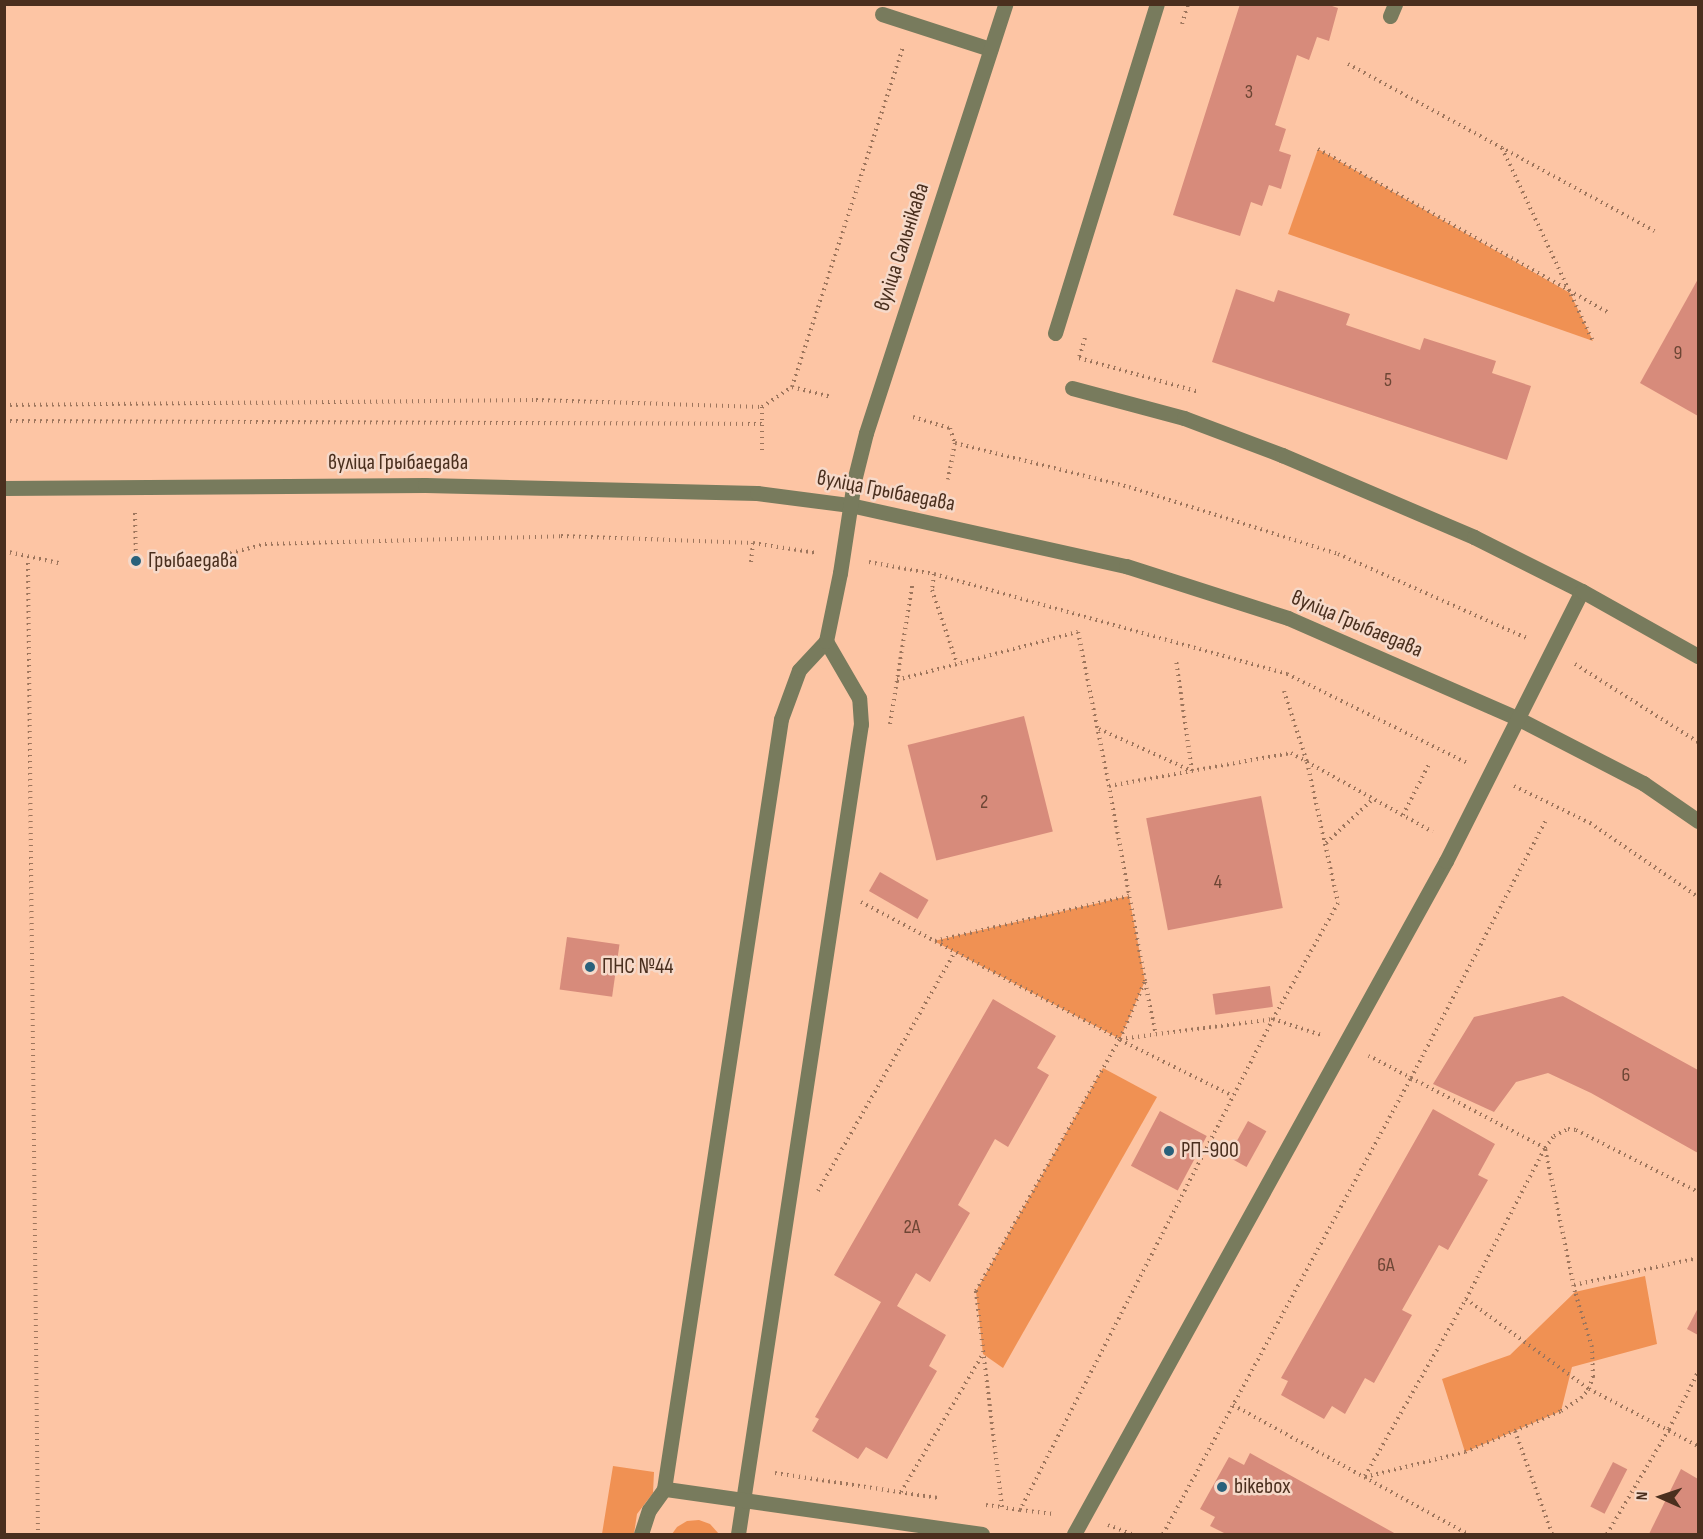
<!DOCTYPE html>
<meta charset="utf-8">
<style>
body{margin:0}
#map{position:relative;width:1703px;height:1539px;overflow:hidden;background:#fdc5a4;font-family:"Sofia Sans Condensed",sans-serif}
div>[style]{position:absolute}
.green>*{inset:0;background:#f09153}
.building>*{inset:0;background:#d78b7b;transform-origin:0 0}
.path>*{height:4px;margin-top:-2px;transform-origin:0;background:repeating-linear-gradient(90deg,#9d755c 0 1.5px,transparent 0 6px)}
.minor>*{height:15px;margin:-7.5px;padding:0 7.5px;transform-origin:7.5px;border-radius:7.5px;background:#787b5d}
.dots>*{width:16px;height:16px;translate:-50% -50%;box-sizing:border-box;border:3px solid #f6d9c9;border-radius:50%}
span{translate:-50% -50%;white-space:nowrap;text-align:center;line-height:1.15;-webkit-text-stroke:5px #f6d9c9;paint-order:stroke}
.number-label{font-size:20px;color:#6d4635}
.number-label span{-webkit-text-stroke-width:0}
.street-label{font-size:22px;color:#4a2f1e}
.poi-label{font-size:22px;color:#4a2f1e}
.left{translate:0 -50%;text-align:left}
.frame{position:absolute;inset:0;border:6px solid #4a2f1e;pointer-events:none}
.north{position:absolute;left:1631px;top:1467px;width:60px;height:60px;-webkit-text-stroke:4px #f6d9c9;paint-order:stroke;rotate:273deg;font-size:16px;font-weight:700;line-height:24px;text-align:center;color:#4a2f1e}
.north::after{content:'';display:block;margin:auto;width:21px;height:27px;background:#4a2f1e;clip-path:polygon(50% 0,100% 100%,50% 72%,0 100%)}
</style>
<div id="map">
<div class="green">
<i style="clip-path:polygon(1318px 149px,1570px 293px,1593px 341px,1288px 234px)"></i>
<i style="clip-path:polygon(1129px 896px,1145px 981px,1120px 1039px,934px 941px)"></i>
<i style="clip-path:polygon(1103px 1068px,1157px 1097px,1003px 1368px,983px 1354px,976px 1291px)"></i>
<i style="clip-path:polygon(1645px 1276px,1657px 1344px,1572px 1367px,1561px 1411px,1465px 1452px,1442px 1379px,1510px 1355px,1575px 1292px)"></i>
<i style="clip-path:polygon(613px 1466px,654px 1472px,653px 1493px,637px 1514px,634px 1534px,602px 1534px)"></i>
<i style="clip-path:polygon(699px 1520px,710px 1524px,719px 1534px,672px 1534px,677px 1527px,687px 1521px)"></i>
</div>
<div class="building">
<i style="clip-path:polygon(1240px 4px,1326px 4px,1338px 8px,1329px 41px,1317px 37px,1309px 60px,1297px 55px,1275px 125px,1286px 129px,1279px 151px,1291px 155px,1281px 189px,1269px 185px,1262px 206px,1251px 202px,1240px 236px,1173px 215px)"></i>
<i style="clip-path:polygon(1698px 279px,1698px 416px,1640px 383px)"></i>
<i style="clip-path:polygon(1236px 289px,1274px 302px,1278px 290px,1350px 314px,1346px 325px,1420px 350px,1424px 338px,1496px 361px,1492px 373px,1531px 386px,1507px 460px,1212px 362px)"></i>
<i style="left:1024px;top:716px;width:119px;height:120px;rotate:76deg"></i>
<i style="left:1261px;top:796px;width:114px;height:117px;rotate:79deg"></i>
<i style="left:880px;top:872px;width:56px;height:22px;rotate:30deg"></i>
<i style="left:567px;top:937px;width:53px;height:53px;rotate:8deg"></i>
<i style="left:1270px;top:986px;width:21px;height:58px;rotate:82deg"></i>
<i style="clip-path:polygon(1563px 996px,1698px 1070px,1698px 1153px,1591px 1093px,1548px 1073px,1516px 1082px,1494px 1112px,1433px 1084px,1474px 1017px)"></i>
<i style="clip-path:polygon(993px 999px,1056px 1036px,1037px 1068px,1049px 1075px,1008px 1147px,995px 1139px,958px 1205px,970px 1213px,930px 1282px,916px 1273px,897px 1306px,946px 1335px,929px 1366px,937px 1371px,887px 1459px,866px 1447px,858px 1459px,812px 1431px,819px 1419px,815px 1417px,881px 1302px,834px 1275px)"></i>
<i style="clip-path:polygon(1433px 1109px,1495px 1144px,1478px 1175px,1488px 1180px,1448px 1250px,1439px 1245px,1402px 1310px,1412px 1315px,1374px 1383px,1365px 1378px,1345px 1414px,1332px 1406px,1324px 1419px,1281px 1395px,1288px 1381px,1281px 1378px)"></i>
<i style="left:1160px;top:1111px;width:53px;height:62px;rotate:28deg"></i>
<i style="left:1248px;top:1121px;width:21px;height:41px;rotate:29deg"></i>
<i style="clip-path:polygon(1698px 1308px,1698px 1335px,1687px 1329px)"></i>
<i style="clip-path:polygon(1250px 1453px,1396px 1534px,1226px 1534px,1210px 1526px,1215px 1517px,1200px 1509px,1229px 1457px,1244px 1465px)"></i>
<i style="left:1613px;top:1462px;width:16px;height:50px;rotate:27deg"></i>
<i style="clip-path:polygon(1681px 1469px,1698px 1479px,1698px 1534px,1649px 1534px)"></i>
</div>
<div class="path">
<i style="left:1182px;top:24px;width:21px;rotate:-73deg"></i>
<i style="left:1348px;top:64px;width:349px;rotate:28.6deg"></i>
<i style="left:1502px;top:148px;width:213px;rotate:64.8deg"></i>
<i style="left:1318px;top:149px;width:334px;rotate:29.4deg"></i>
<i style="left:1085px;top:338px;width:21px;rotate:107deg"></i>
<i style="left:1079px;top:358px;width:122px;rotate:15.8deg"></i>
<i style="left:792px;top:387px;width:38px;rotate:14deg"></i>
<i style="left:4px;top:405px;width:532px;rotate:-0.54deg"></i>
<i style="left:536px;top:400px;width:226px;rotate:1.8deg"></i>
<i style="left:762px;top:407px;width:36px;rotate:-34deg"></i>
<i style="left:792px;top:387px;width:357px;rotate:-71.9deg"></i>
<i style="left:762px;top:407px;width:47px;rotate:90deg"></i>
<i style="left:913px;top:417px;width:39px;rotate:17deg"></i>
<i style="left:950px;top:428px;width:16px;rotate:72deg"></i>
<i style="left:955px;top:443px;width:37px;rotate:101deg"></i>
<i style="left:4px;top:421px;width:759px;rotate:0.23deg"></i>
<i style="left:955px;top:443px;width:179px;rotate:14.2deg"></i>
<i style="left:1129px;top:487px;width:219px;rotate:17.8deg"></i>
<i style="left:1338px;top:554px;width:209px;rotate:24deg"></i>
<i style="left:135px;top:513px;width:48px;rotate:88.8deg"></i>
<i style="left:4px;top:551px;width:56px;rotate:12.3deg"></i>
<i style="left:213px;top:558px;width:54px;rotate:-15.1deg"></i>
<i style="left:265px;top:544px;width:296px;rotate:-1.5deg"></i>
<i style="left:561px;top:536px;width:192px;rotate:2.1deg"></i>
<i style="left:753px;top:543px;width:65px;rotate:8.9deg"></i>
<i style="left:751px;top:562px;width:19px;rotate:-84deg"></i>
<i style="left:869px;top:562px;width:66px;rotate:10.5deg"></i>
<i style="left:934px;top:574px;width:367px;rotate:15.8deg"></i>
<i style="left:1287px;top:674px;width:201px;rotate:26.3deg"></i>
<i style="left:28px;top:563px;width:971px;rotate:89.41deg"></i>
<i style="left:934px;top:574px;width:16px;rotate:97deg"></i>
<i style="left:932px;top:590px;width:78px;rotate:71.3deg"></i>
<i style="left:1575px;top:664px;width:146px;rotate:32.4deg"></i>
<i style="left:897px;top:680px;width:187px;rotate:-14.9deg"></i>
<i style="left:1078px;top:632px;width:157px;rotate:78.6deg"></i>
<i style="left:1109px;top:786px;width:185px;rotate:-10.3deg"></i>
<i style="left:1291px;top:753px;width:162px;rotate:29.1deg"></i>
<i style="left:1284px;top:691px;width:75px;rotate:72.1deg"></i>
<i style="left:1307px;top:762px;width:144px;rotate:77.6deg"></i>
<i style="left:1338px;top:903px;width:133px;rotate:119.3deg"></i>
<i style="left:1273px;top:1019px;width:51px;rotate:18.4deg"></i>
<i style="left:890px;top:724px;width:140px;rotate:-80.9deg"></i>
<i style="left:1099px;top:729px;width:102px;rotate:24.3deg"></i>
<i style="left:1192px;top:771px;width:112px;rotate:-98.2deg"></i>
<i style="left:1514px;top:786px;width:85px;rotate:26deg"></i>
<i style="left:1590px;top:823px;width:131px;rotate:34.4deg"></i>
<i style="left:1403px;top:815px;width:59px;rotate:-63deg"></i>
<i style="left:1326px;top:843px;width:64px;rotate:-43.1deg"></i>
<i style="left:861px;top:902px;width:293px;rotate:27.9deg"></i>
<i style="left:1120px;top:1039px;width:154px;rotate:-7.4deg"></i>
<i style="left:1273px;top:1019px;width:552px;rotate:117.26deg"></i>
<i style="left:1020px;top:1510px;width:18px;rotate:-171deg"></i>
<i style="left:935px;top:941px;width:199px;rotate:-13.1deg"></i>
<i style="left:1145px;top:982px;width:54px;rotate:78.3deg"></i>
<i style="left:1120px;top:1040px;width:126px;rotate:26.4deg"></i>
<i style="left:818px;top:1191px;width:275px;rotate:-60.2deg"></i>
<i style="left:1574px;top:1285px;width:127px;rotate:-12.3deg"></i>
<i style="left:1466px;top:1299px;width:152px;rotate:36.2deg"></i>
<i style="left:1589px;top:1389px;width:123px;rotate:27.6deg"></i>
<i style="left:1233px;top:1405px;width:268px;rotate:28.8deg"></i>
<i style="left:1515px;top:1431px;width:109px;rotate:70.2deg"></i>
<i style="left:775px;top:1473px;width:165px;rotate:8.7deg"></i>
<i style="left:1365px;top:1476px;width:204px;rotate:-60.3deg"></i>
<i style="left:1466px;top:1299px;width:170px;rotate:-62.4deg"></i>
<i style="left:1545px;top:1148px;width:15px;rotate:-53deg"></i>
<i style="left:1554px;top:1136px;width:16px;rotate:-27deg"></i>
<i style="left:1568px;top:1129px;width:8px;rotate:7deg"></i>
<i style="left:1576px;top:1130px;width:137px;rotate:26.9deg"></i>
<i style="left:1365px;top:1477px;width:103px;rotate:-14deg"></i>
<i style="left:1465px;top:1452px;width:104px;rotate:-23.1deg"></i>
<i style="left:1561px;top:1411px;width:24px;rotate:-33deg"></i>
<i style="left:1581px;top:1398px;width:12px;rotate:-48deg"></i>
<i style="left:1589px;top:1389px;width:13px;rotate:-72deg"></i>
<i style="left:1593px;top:1377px;width:30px;rotate:-92deg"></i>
<i style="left:1592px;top:1347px;width:58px;rotate:-107.2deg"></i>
<i style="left:1575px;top:1292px;width:147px;rotate:-101.8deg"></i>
<i style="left:1545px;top:1148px;width:199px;rotate:-152.4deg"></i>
<i style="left:901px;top:1492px;width:161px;rotate:-59.3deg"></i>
<i style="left:986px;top:1505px;width:16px;rotate:7deg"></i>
<i style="left:1002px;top:1507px;width:218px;rotate:-96.9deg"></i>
<i style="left:976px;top:1291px;width:290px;rotate:-60.3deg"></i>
<i style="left:1120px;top:1039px;width:63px;rotate:-66.7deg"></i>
<i style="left:1145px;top:981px;width:198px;rotate:-100.5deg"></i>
<i style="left:1020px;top:1510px;width:33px;rotate:7deg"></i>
<i style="left:1108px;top:1525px;width:26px;rotate:21deg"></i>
<i style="left:1163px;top:1534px;width:519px;rotate:-61.46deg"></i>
<i style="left:1411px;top:1078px;width:293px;rotate:-62.4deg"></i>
<i style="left:1607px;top:1534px;width:122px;rotate:-59.4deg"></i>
<i style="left:1669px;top:1429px;width:64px;rotate:-63deg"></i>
</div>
<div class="minor">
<i style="left:882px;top:14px;width:114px;rotate:18deg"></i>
<i style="left:1390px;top:16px;width:13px;rotate:-67deg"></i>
<i style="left:1055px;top:333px;width:344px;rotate:-72.8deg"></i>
<i style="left:1072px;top:388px;width:116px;rotate:15deg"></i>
<i style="left:1184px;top:418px;width:105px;rotate:20.7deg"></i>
<i style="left:1282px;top:455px;width:209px;rotate:23.1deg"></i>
<i style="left:1474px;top:537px;width:121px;rotate:26.6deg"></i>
<i style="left:4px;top:488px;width:421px;rotate:-0.4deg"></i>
<i style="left:425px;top:485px;width:332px;rotate:1.4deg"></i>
<i style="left:757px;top:493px;width:94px;rotate:7.4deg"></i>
<i style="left:850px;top:505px;width:283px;rotate:12.5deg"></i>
<i style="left:1126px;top:566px;width:170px;rotate:17.8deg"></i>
<i style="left:1288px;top:618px;width:252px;rotate:23.6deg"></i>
<i style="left:1519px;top:719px;width:140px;rotate:27.3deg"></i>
<i style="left:1643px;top:783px;width:67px;rotate:34.6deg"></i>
<i style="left:641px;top:1534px;width:25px;rotate:-72deg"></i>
<i style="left:649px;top:1510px;width:26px;rotate:-54deg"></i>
<i style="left:738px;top:1534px;width:819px;rotate:-81.37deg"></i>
<i style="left:861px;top:724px;width:26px;rotate:-94deg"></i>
<i style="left:859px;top:698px;width:66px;rotate:-120.1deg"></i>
<i style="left:982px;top:1534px;width:321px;rotate:-171.9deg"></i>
<i style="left:664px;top:1489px;width:779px;rotate:-81.36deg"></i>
<i style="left:781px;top:719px;width:52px;rotate:-69.8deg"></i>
<i style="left:799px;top:670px;width:40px;rotate:-47deg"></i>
<i style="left:826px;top:641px;width:69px;rotate:-78.4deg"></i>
<i style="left:840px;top:573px;width:93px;rotate:-81.3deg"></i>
<i style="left:854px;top:481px;width:49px;rotate:-76deg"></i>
<i style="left:866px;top:433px;width:451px;rotate:-72deg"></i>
<i style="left:1074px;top:1534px;width:769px;rotate:-61.07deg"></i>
<i style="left:1446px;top:861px;width:302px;rotate:-63.3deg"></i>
<i style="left:1582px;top:591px;width:133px;rotate:29.3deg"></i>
</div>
<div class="dots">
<i style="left:136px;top:561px;background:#29617b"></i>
<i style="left:590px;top:967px;background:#29617b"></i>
<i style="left:1169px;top:1151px;background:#29617b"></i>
<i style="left:1222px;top:1487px;background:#29617b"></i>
</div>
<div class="number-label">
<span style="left:1249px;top:92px">3</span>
<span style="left:1678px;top:353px">9</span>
<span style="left:1388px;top:380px">5</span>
<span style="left:984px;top:802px">2</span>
<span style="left:1218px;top:882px">4</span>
<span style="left:1626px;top:1075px">6</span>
<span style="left:912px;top:1227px">2А</span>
<span style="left:1386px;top:1265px">6А</span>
</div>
<div class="street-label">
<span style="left:902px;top:247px;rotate:-72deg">вуліца Сальнікава</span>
<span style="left:398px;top:463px">вуліца Грыбаедава</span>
<span style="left:886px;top:491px;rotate:11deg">вуліца Грыбаедава</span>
<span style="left:1357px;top:624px;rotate:23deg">вуліца Грыбаедава</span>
</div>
<div class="poi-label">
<span class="left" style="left:148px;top:561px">Грыбаедава</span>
<span class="left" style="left:602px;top:967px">ПНС №44</span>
<span class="left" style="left:1181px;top:1151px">РП-900</span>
<span class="left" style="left:1234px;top:1487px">bikebox</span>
</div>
<div class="frame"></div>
<div class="north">N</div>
</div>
